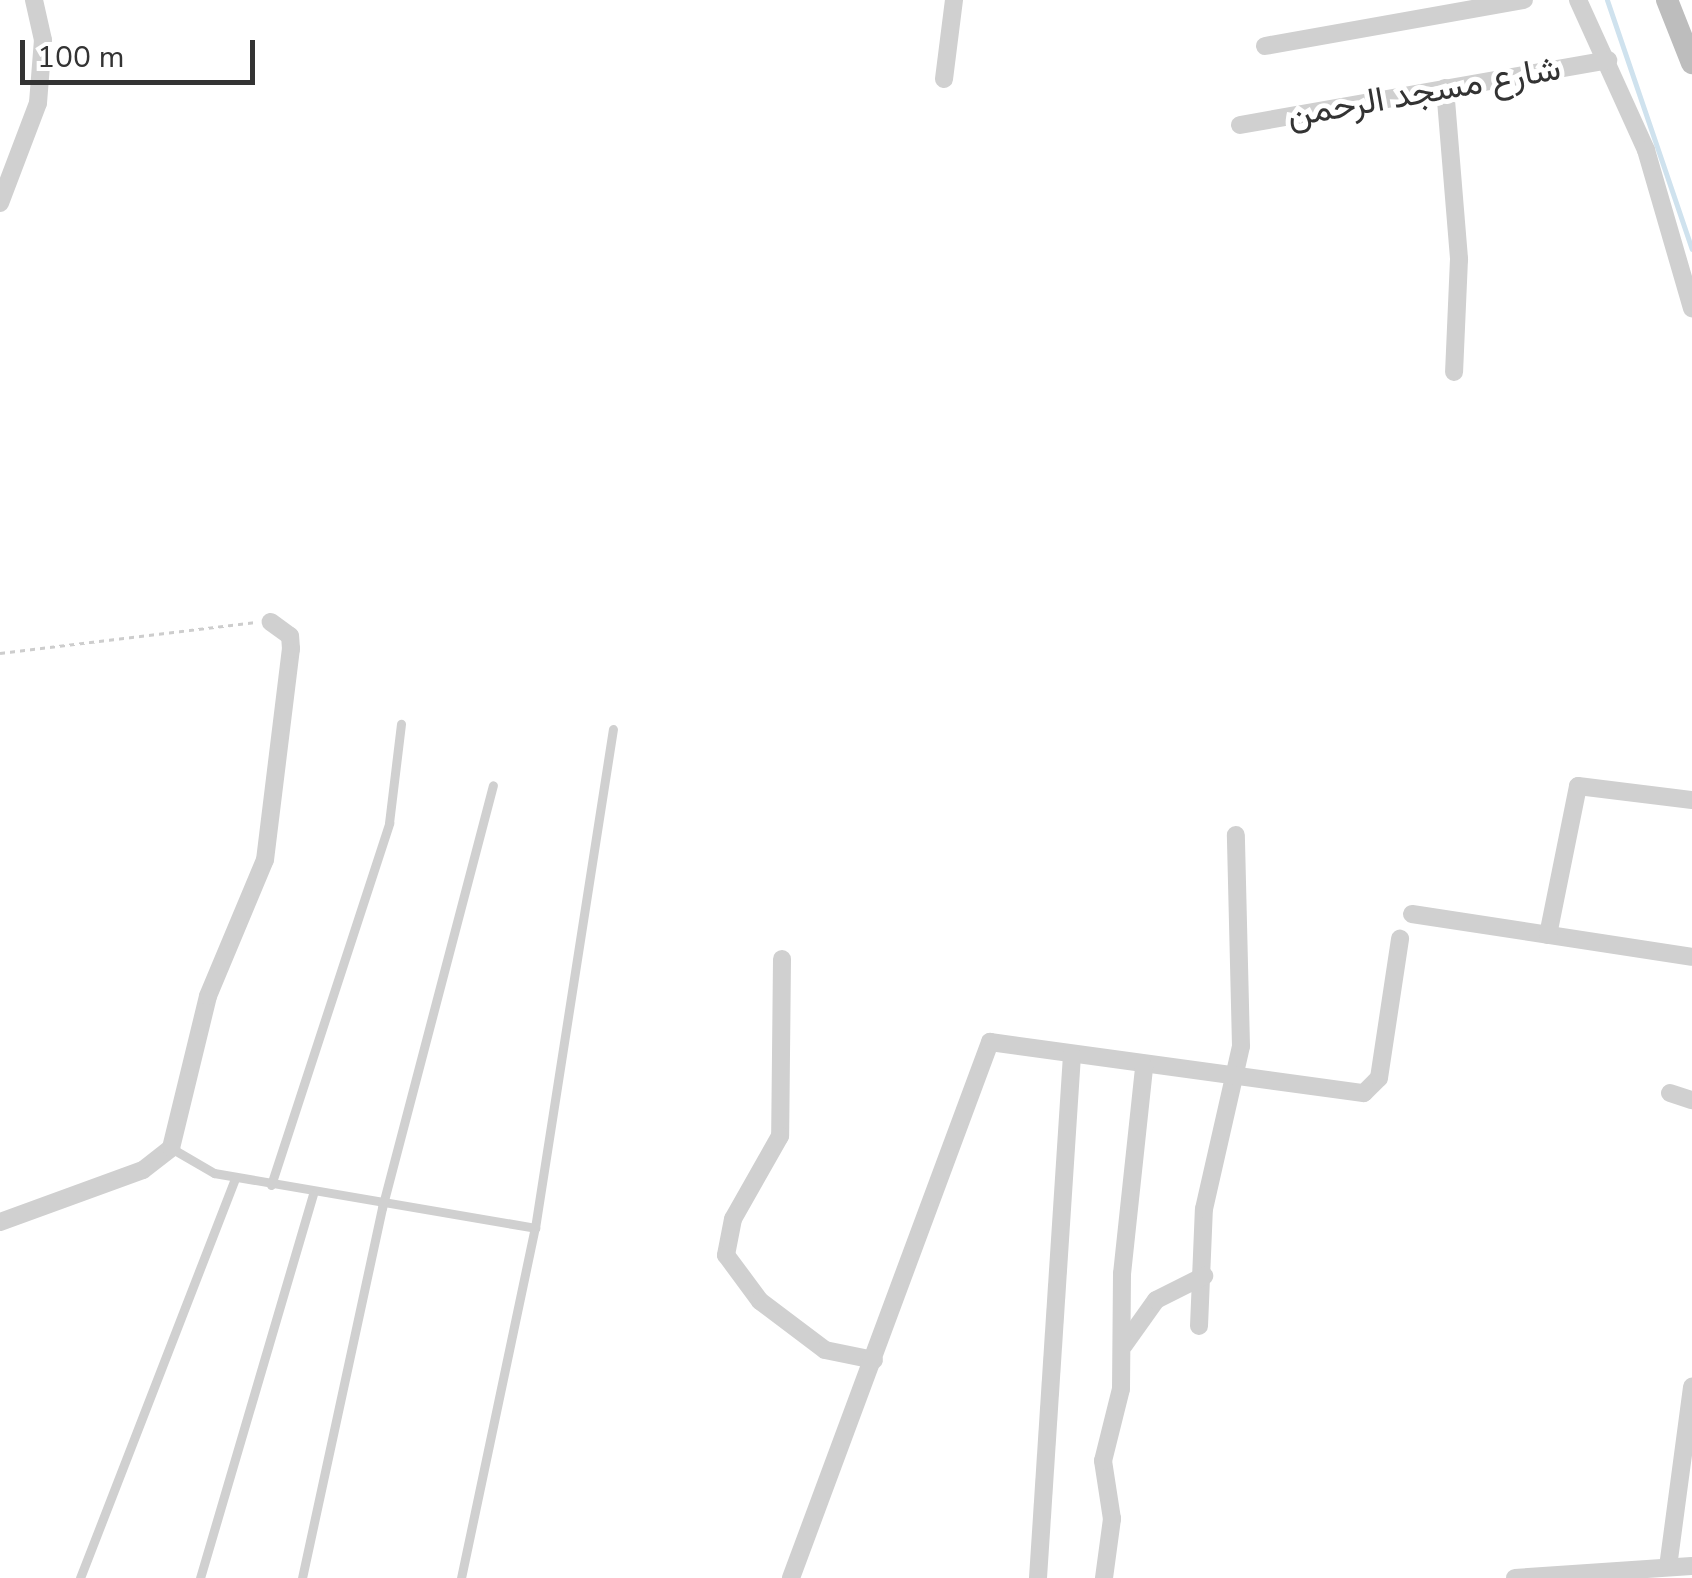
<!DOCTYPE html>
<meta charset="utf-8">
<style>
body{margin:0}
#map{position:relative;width:1692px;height:1578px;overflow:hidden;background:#fff;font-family:"Nunito Sans",Vazirmatn,sans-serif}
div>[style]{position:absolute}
.stream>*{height:5px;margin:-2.5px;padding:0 2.5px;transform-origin:2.5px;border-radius:2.5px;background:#cfe2ee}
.path>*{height:2.5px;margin-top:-1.25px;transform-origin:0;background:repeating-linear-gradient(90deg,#cdcdcd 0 5px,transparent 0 10px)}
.lane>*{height:9px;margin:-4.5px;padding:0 4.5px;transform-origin:4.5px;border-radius:4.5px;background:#d0d0d0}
.street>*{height:18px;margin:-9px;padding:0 9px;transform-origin:9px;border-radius:9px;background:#d0d0d0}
.secondary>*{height:22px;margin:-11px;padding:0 11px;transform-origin:11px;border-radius:11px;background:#bdbdbd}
span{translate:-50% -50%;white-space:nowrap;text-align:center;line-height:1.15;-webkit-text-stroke:10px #fff;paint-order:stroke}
.street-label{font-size:35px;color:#333}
.scale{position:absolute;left:20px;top:40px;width:235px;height:45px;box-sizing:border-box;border:5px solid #333;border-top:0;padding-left:12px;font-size:30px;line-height:35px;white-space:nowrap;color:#333;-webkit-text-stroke:8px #fff;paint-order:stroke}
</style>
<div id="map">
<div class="stream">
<i style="left:1607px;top:0;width:263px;rotate:71.2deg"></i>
</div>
<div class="path">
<i style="left:0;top:653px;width:258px;rotate:-6.9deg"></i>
</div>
<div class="lane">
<i style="left:171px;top:1148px;width:50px;rotate:30.2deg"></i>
<i style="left:214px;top:1173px;width:326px;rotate:9.7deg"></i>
<i style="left:271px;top:1185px;width:381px;rotate:-71.9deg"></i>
<i style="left:389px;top:823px;width:100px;rotate:-83.1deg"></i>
<i style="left:80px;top:1578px;width:429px;rotate:-68.8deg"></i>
<i style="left:200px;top:1578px;width:400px;rotate:-73.6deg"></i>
<i style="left:302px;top:1578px;width:379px;rotate:-77.8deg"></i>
<i style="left:382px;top:1208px;width:437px;rotate:-75.3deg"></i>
<i style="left:461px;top:1578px;width:358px;rotate:-78.1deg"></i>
<i style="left:535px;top:1228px;width:505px;rotate:-81.12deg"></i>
</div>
<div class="street">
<i style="left:1578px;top:0;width:165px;rotate:65.6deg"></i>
<i style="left:1646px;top:150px;width:165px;rotate:73.8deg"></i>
<i style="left:1265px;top:46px;width:263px;rotate:-10.1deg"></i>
<i style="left:944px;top:79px;width:80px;rotate:-82.8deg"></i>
<i style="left:1445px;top:88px;width:172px;rotate:85.3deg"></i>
<i style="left:1459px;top:259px;width:113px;rotate:92.5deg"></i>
<i style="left:1240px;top:125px;width:374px;rotate:-10deg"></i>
<i style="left:0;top:203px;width:107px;rotate:-69.2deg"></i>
<i style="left:38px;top:103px;width:63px;rotate:-85.5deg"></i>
<i style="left:43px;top:40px;width:41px;rotate:-102.7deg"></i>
<i style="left:1412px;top:914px;width:283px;rotate:8.7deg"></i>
<i style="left:1548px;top:935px;width:152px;rotate:-78.6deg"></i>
<i style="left:1578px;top:786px;width:115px;rotate:7deg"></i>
<i style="left:782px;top:959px;width:177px;rotate:90.6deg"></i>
<i style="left:780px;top:1136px;width:95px;rotate:119.5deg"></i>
<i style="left:733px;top:1219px;width:37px;rotate:101deg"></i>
<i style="left:726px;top:1255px;width:57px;rotate:53.5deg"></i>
<i style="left:760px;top:1301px;width:81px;rotate:37deg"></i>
<i style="left:825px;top:1350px;width:50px;rotate:11.5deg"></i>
<i style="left:1670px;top:1093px;width:23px;rotate:18deg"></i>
<i style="left:0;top:1222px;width:152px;rotate:-20deg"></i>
<i style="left:143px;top:1170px;width:36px;rotate:-38deg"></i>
<i style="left:171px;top:1148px;width:156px;rotate:-76.3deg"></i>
<i style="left:208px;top:996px;width:147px;rotate:-67.3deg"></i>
<i style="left:265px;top:860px;width:213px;rotate:-83deg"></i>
<i style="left:291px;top:649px;width:13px;rotate:-94deg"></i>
<i style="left:290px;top:636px;width:24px;rotate:-144deg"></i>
<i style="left:1199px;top:1326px;width:117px;rotate:-87.6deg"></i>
<i style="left:1204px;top:1209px;width:167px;rotate:-77.2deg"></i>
<i style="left:1241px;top:1046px;width:211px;rotate:-91.4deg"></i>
<i style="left:1124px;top:1345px;width:55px;rotate:-54.6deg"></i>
<i style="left:1156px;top:1300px;width:54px;rotate:-26.6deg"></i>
<i style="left:1668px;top:1567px;width:182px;rotate:-82.4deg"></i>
<i style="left:791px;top:1578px;width:572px;rotate:-69.63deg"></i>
<i style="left:990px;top:1042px;width:377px;rotate:7.8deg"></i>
<i style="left:1364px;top:1093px;width:21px;rotate:-45deg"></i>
<i style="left:1379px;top:1078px;width:141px;rotate:-81.4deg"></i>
<i style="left:1038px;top:1578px;width:524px;rotate:-86.28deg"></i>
<i style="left:1104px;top:1578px;width:60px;rotate:-82.3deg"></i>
<i style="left:1112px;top:1519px;width:59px;rotate:-98.8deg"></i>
<i style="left:1103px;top:1461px;width:74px;rotate:-76deg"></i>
<i style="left:1121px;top:1389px;width:115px;rotate:-89.5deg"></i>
<i style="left:1122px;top:1274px;width:208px;rotate:-83.9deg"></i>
<i style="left:1515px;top:1578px;width:177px;rotate:-3.9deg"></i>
</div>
<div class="secondary">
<i style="left:1667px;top:0;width:68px;rotate:68.4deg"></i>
</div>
<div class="street-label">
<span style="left:1424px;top:92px;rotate:-10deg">شارع مسجد الرحمن</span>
</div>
<div class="scale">100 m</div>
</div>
